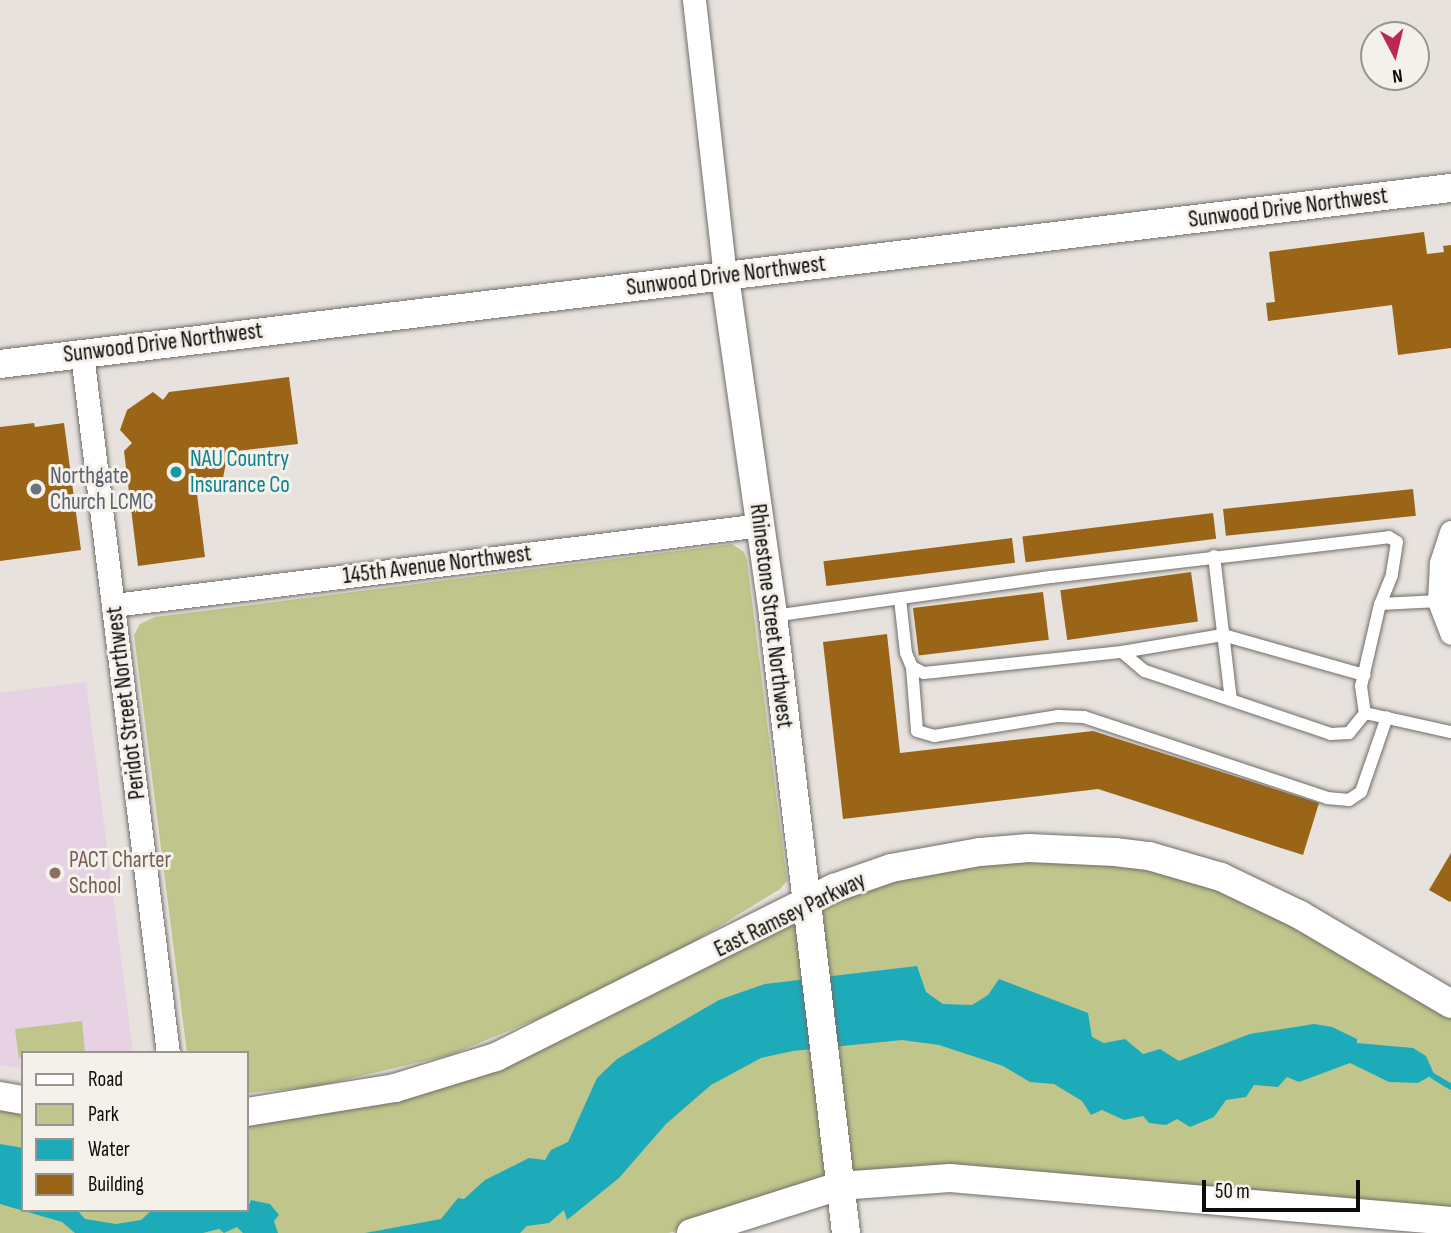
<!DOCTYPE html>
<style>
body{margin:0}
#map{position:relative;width:1451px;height:1233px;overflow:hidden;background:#e7e2dd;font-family:"Sofia Sans Condensed",sans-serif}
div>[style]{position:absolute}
.education>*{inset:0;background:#e6d2e2}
.green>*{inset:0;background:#bfc58b}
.water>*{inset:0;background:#1eabb9}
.stream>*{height:6px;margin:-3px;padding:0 3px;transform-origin:3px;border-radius:3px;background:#1eabb9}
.building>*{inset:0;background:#9a6516;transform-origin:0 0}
.roads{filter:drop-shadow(0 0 2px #716d68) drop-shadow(0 0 2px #716d68)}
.service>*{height:12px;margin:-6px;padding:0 6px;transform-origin:6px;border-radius:6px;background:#fff}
.minor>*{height:23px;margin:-11.5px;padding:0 11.5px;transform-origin:11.5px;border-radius:11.5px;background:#fff}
.tertiary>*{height:28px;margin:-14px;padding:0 14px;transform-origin:14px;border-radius:14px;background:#fff}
.dots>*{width:19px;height:19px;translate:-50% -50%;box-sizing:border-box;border:4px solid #f4f0ea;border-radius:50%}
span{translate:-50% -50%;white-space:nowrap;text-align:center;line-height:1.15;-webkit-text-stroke:6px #f4f0ea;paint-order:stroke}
.street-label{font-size:23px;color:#0d0c0a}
.culture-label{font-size:23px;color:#0d838f}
.left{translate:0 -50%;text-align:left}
.worship-label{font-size:23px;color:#5b616d}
.education-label{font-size:23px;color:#785e54}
.legend{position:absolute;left:21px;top:1051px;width:228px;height:161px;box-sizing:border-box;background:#f4f0ea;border:2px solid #989590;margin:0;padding:9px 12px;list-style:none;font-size:21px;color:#0d0c0a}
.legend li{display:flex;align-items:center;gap:14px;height:35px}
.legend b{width:35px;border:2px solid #989590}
.north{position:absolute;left:1360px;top:21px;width:70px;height:70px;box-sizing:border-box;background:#f4f0ea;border:2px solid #989590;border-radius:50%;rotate:173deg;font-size:19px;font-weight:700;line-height:28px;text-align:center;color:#0d0c0a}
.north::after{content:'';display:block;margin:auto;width:24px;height:32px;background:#bb2a4e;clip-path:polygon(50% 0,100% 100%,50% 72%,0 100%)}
.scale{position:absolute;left:1202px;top:1180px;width:158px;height:32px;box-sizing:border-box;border:4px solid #0d0c0a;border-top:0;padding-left:9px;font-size:21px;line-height:24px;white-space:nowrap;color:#0d0c0a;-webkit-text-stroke:5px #f4f0ea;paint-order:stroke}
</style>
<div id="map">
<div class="education">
<i style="clip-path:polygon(86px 682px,133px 1053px,23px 1053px,23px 1069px,0 1065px,0 693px)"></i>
</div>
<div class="green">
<i style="clip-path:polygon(732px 544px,744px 552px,747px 561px,787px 881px,780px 889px,677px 952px,564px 1008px,450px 1055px,314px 1087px,247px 1093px,247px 1053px,187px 1053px,134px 635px,140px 624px,155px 617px)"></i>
<i style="clip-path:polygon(978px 860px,1118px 860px,1247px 899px,1451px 1014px,1451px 1209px,948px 1167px,668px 1233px,0 1233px,0 1105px,23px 1109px,23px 1210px,247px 1210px,247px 1119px,362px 1102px,872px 884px)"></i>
<i style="clip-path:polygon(82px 1021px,85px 1052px,23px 1053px,19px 1059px,15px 1029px)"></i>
</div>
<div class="water">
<i style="clip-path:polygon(917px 966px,926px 992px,943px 1004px,972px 1005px,988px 995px,999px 979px,1088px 1013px,1092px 1037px,1104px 1043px,1125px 1039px,1143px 1054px,1160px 1049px,1179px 1061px,1250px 1034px,1314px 1024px,1332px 1027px,1357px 1039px,1357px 1043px,1413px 1048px,1426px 1056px,1434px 1074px,1418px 1083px,1389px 1082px,1350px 1063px,1299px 1082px,1287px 1077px,1278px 1087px,1254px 1085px,1246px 1097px,1226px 1100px,1214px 1117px,1190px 1127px,1177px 1119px,1166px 1125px,1149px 1123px,1143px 1116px,1124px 1120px,1102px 1110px,1091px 1115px,1082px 1101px,1054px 1084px,1030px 1082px,1003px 1066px,939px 1045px,902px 1040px,793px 1051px,761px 1058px,711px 1085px,666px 1124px,619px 1178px,567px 1220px,564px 1210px,549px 1223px,527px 1226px,520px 1233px,365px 1233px,441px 1219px,458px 1198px,464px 1199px,485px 1180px,529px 1158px,545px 1160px,551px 1150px,568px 1142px,597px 1078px,617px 1059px,719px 1000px,765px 984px)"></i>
<i style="clip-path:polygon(0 1144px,23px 1148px,23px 1210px,77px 1210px,85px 1219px,116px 1224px,141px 1220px,152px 1210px,247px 1210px,251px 1200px,270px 1204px,279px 1215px,274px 1221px,278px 1233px,243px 1233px,237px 1227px,224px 1233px,219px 1229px,203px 1233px,75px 1233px,62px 1222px,0 1204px)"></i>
</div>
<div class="stream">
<i style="left:1433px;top:1076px;width:21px;rotate:31deg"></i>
</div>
<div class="building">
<i style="clip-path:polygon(1424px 232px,1427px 254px,1444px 252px,1443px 246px,1451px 245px,1451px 348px,1398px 355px,1392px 305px,1268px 321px,1266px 303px,1275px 302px,1269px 252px)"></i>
<i style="clip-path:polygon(289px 377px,298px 444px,228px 452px,223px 478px,197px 494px,205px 557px,138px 566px,124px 451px,132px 443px,120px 430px,127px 410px,153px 392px,163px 400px,169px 392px)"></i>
<i style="clip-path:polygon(34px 423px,35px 427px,64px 423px,81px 550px,0 561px,0 427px)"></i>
<i style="left:1413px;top:489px;width:27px;height:191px;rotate:84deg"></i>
<i style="left:1213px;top:513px;width:26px;height:192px;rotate:83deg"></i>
<i style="left:1012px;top:538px;width:25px;height:190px;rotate:83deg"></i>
<i style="left:1191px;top:572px;width:50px;height:132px;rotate:82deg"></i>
<i style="left:1043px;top:592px;width:48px;height:131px;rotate:83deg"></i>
<i style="clip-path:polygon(887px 634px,900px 753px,1093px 731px,1319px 803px,1303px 855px,1098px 789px,843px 819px,823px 642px)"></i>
<i style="clip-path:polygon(1451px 853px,1451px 901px,1450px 902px,1429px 890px)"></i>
</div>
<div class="roads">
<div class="service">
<i style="left:1214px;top:556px;width:145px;rotate:83.3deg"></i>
<i style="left:900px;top:599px;width:54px;rotate:83.7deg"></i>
<i style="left:906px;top:653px;width:15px;rotate:67deg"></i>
<i style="left:912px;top:667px;width:13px;rotate:27deg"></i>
<i style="left:924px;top:673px;width:199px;rotate:-6.1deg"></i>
<i style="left:1122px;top:652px;width:30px;rotate:40deg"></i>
<i style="left:1145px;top:671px;width:196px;rotate:18.7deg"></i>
<i style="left:1331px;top:734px;width:18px;rotate:-3deg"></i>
<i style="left:1349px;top:733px;width:26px;rotate:-51deg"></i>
<i style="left:1439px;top:601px;width:59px;rotate:177.1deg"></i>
<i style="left:1380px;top:604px;width:84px;rotate:103deg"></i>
<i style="left:1361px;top:686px;width:27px;rotate:82deg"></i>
<i style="left:1365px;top:713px;width:88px;rotate:12.5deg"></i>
<i style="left:773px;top:616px;width:281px;rotate:-8deg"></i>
<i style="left:1051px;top:577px;width:340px;rotate:-6.7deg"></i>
<i style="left:1389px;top:537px;width:9px;rotate:32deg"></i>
<i style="left:1397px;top:542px;width:33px;rotate:99deg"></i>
<i style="left:1392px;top:575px;width:31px;rotate:112deg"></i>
<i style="left:1122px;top:652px;width:102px;rotate:-9.6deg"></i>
<i style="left:1223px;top:635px;width:147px;rotate:15.8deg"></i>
<i style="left:912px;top:667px;width:64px;rotate:85.5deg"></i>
<i style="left:917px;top:731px;width:18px;rotate:16deg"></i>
<i style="left:934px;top:736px;width:126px;rotate:-9.2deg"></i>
<i style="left:1058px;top:716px;width:26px;rotate:2deg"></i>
<i style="left:1084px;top:717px;width:256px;rotate:18.4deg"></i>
<i style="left:1327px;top:798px;width:22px;rotate:5deg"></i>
<i style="left:1349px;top:800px;width:14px;rotate:-34deg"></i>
<i style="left:1361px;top:792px;width:79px;rotate:-70.9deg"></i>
</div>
<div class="minor">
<i style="left:694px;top:0;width:279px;rotate:83.6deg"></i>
<i style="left:82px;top:354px;width:704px;rotate:82.99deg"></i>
<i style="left:1451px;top:532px;width:33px;rotate:108deg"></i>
<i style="left:1441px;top:563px;width:38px;rotate:93deg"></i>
<i style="left:1439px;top:601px;width:34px;rotate:69deg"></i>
<i style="left:114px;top:605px;width:652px;rotate:-7.05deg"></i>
</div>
<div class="tertiary">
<i style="left:725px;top:277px;width:342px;rotate:81.9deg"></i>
<i style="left:773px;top:616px;width:621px;rotate:83.25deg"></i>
<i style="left:0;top:364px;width:1462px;rotate:-6.92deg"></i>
<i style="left:0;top:1096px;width:23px;rotate:10deg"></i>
<i style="left:247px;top:1112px;width:150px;rotate:-9.2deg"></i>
<i style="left:395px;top:1088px;width:106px;rotate:-17.1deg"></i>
<i style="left:496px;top:1057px;width:378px;rotate:-26.6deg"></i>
<i style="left:834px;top:888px;width:60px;rotate:-19.3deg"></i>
<i style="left:891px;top:868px;width:90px;rotate:-10.2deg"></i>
<i style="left:980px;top:852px;width:49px;rotate:-4.7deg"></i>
<i style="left:1029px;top:848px;width:86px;rotate:2.7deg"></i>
<i style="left:1115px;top:852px;width:34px;rotate:7deg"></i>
<i style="left:1149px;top:856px;width:75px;rotate:16.3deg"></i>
<i style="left:1221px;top:877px;width:88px;rotate:25.7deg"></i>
<i style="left:1300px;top:915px;width:175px;rotate:30.5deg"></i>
<i style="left:691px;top:1233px;width:155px;rotate:-17.6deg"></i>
<i style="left:839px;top:1186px;width:111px;rotate:-4.1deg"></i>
<i style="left:950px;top:1178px;width:503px;rotate:4.91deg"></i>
</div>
</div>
<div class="dots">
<i style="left:176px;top:472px;background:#0f9aa8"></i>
<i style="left:36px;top:489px;background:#6b7280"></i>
<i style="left:55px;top:873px;background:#8d6e63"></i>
</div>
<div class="street-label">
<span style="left:1288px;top:208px;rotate:-7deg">Sunwood Drive Northwest</span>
<span style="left:726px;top:276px;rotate:-7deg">Sunwood Drive Northwest</span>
<span style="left:163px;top:343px;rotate:-7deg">Sunwood Drive Northwest</span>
<span style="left:437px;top:565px;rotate:-7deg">145th Avenue Northwest</span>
<span style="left:771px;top:616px;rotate:83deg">Rhinestone Street Northwest</span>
<span style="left:126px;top:703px;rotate:-97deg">Peridot Street Northwest</span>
<span style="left:790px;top:915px;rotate:-26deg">East Ramsey Parkway</span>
</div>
<div class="culture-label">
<span class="left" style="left:190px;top:472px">NAU Country<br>Insurance Co</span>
</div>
<div class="worship-label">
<span class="left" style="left:50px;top:489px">Northgate<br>Church LCMC</span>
</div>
<div class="education-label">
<span class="left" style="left:69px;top:873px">PACT Charter<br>School</span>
</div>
<ul class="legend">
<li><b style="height:9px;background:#fff"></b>Road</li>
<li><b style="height:19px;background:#bfc58b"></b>Park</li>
<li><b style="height:19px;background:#1eabb9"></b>Water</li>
<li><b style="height:19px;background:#9a6516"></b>Building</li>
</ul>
<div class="north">N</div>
<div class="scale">50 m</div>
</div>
